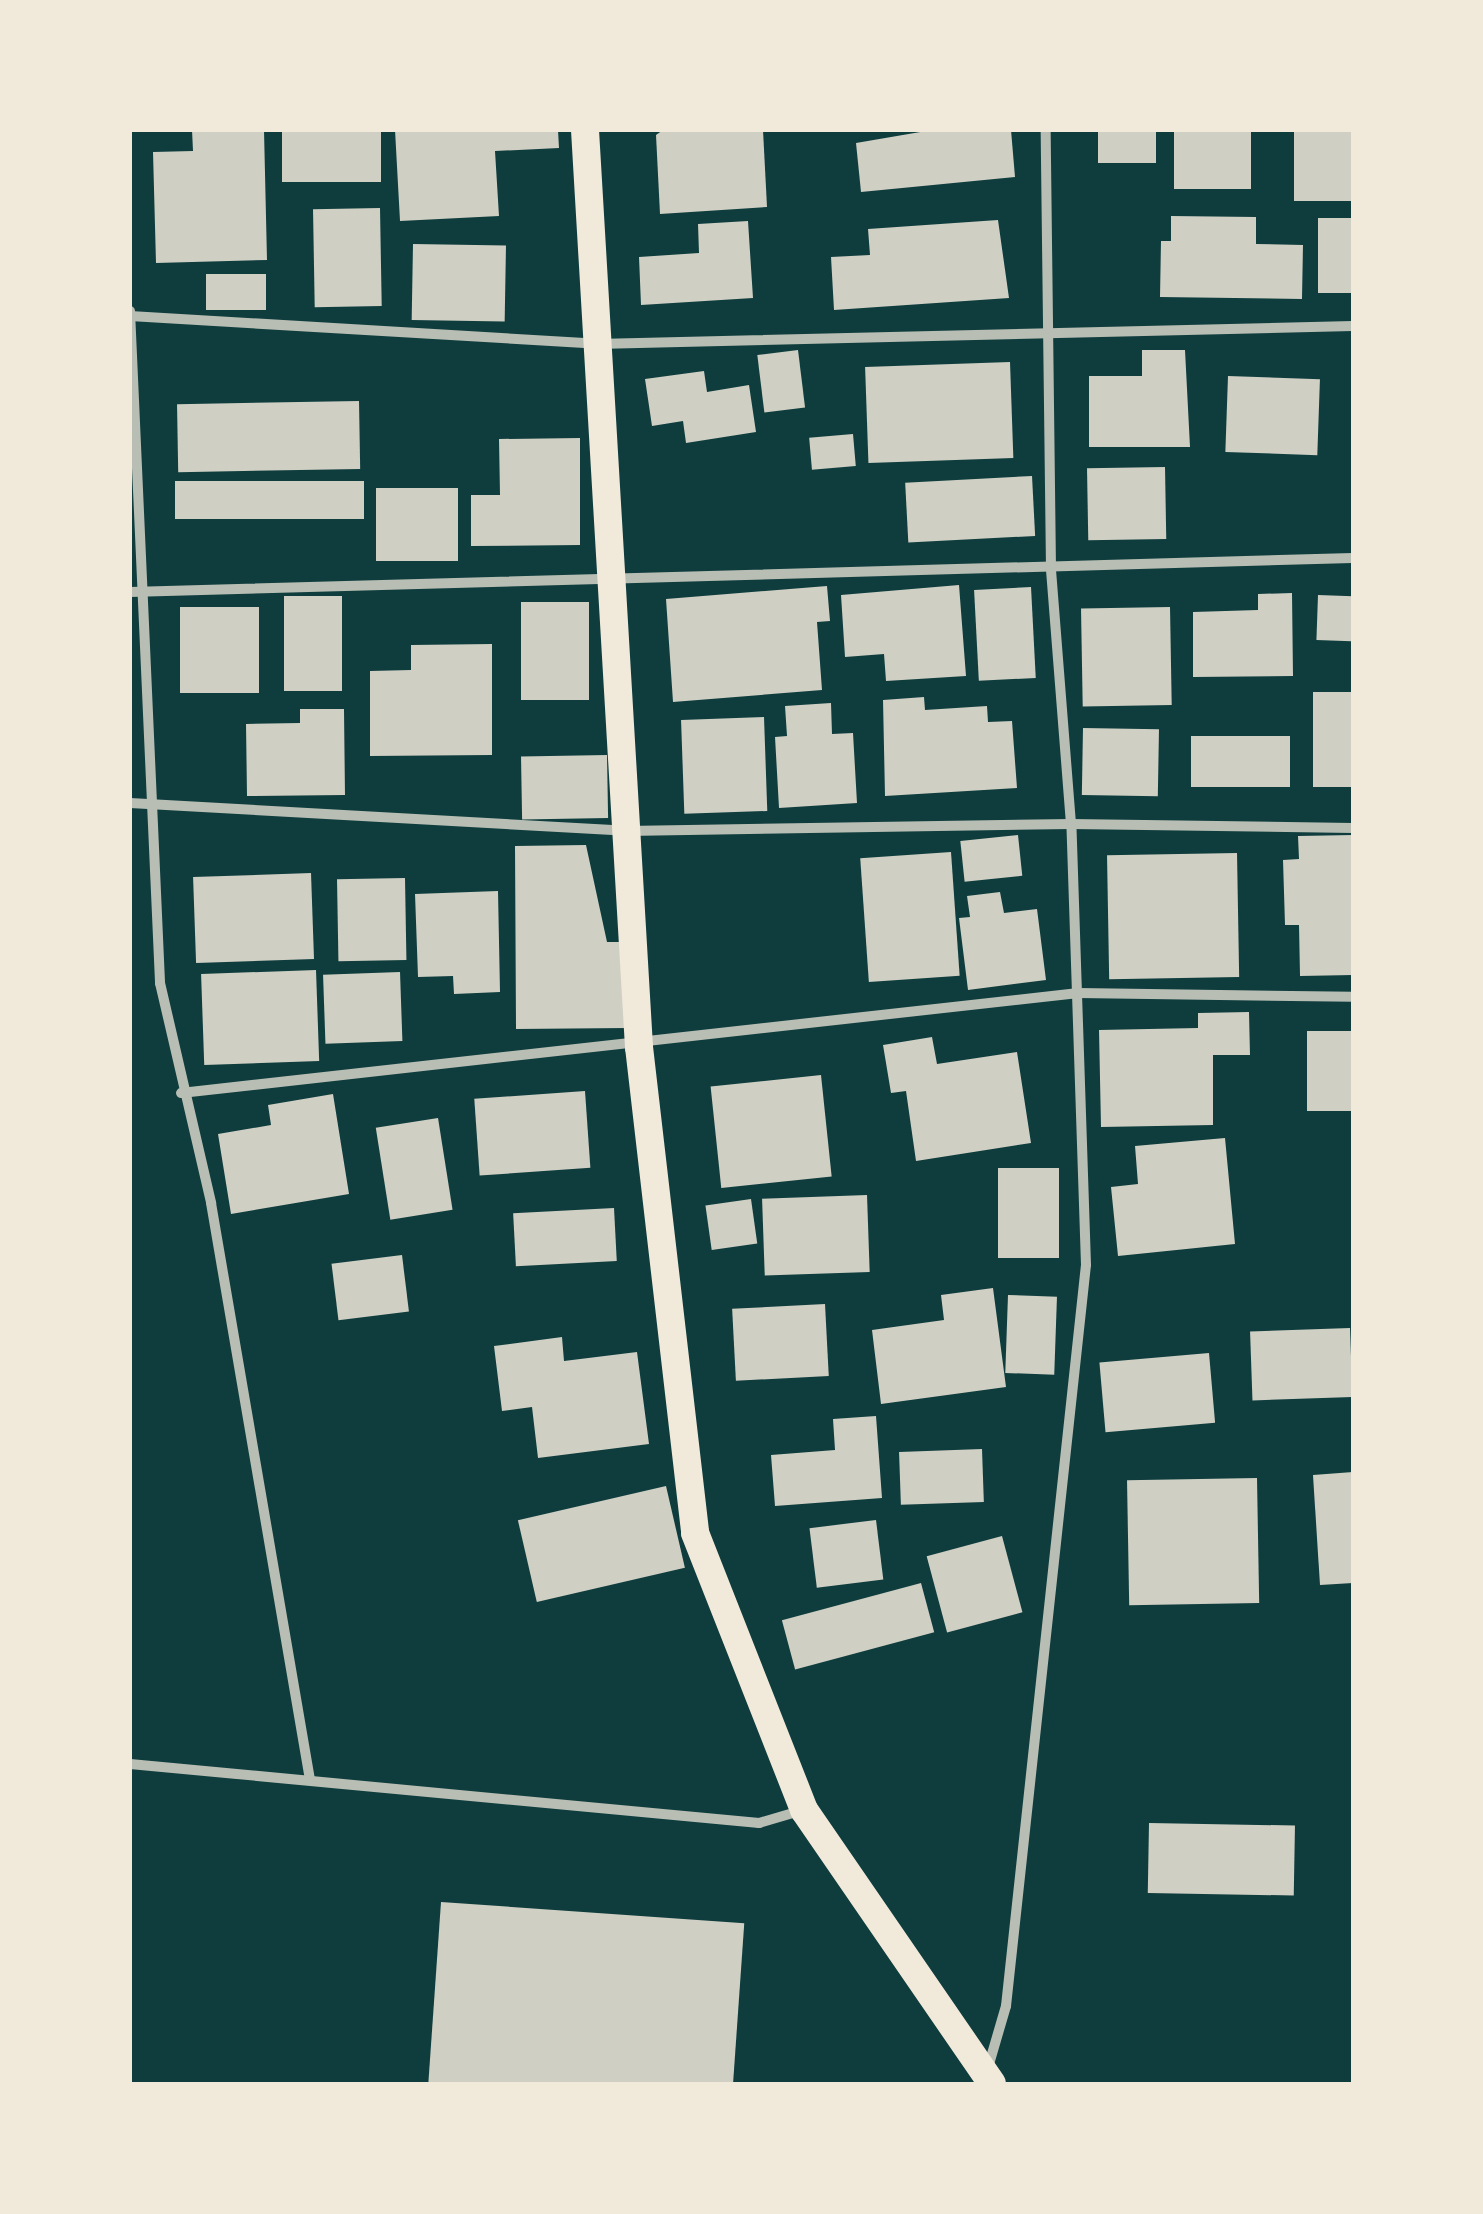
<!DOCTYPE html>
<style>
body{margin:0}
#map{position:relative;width:1483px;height:2214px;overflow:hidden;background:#0f3d3e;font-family:Figtree,sans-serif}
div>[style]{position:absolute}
.building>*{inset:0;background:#cfcfc3;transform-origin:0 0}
.minor>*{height:10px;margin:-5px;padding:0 5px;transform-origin:5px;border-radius:5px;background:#b8beb3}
.trunk>*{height:28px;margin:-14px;padding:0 14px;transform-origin:14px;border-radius:14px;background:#f1e9da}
span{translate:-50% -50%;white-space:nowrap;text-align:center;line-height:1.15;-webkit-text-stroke:8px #f1e9da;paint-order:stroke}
.frame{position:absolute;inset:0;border:132px solid #f1e9da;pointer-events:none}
</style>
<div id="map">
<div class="building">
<i style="clip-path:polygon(192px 130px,264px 130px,267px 260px,156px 263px,153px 152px,193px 151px)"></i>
<i style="left:282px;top:130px;width:99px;height:52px"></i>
<i style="clip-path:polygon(395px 130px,558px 130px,559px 148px,495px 151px,499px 216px,400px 221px)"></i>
<i style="clip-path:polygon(663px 130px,763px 130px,767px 207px,660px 214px,656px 135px)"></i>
<i style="clip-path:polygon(932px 130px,1011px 130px,1015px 177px,861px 192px,856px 143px)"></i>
<i style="left:1098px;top:130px;width:58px;height:33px"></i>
<i style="left:1174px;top:130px;width:77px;height:59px"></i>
<i style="left:1294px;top:130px;width:59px;height:71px"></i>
<i style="left:380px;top:208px;width:98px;height:67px;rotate:89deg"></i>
<i style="clip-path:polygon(1171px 216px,1256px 217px,1256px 244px,1303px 245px,1302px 299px,1160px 297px,1161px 241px,1171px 241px)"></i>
<i style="left:1353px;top:218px;width:75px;height:35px;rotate:90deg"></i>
<i style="clip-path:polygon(998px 220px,1009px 298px,834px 310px,831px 257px,870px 255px,868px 229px)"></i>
<i style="clip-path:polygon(748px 221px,753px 298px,641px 305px,639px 257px,699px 253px,698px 224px)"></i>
<i style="left:413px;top:244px;width:93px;height:76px;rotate:1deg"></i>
<i style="left:266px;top:274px;width:36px;height:60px;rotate:90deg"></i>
<i style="left:798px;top:350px;width:58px;height:41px;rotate:83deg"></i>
<i style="clip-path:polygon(1142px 350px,1185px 350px,1190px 447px,1089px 447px,1089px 376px,1142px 376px)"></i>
<i style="left:1010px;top:362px;width:96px;height:145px;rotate:88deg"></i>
<i style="clip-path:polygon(704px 371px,707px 392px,749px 385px,756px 432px,686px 443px,683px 421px,652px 426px,645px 379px)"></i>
<i style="left:1228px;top:376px;width:92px;height:76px;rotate:2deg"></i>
<i style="left:359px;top:401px;width:68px;height:182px;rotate:89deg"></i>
<i style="left:853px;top:434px;width:32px;height:44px;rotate:85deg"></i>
<i style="clip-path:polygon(580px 438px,580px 545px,471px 546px,471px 495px,500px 495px,499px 439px)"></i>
<i style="left:1165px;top:467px;width:72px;height:78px;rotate:89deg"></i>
<i style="left:1032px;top:476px;width:60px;height:127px;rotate:87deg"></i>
<i style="left:364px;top:481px;width:38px;height:189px;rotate:90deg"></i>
<i style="left:458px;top:488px;width:73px;height:82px;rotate:90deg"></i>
<i style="clip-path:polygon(959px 585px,966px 676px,886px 681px,884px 654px,845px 657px,841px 595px)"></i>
<i style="clip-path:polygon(827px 586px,830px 621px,817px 622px,822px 690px,673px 702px,666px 599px)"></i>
<i style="left:1031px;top:587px;width:91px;height:57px;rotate:87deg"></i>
<i style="clip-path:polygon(1292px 593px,1293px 676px,1193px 677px,1193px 612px,1258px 610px,1258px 594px)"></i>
<i style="left:1318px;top:595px;width:35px;height:45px;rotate:2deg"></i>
<i style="left:284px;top:596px;width:58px;height:95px"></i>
<i style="left:589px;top:602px;width:98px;height:68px;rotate:90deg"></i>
<i style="left:180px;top:607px;width:79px;height:86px"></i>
<i style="left:1170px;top:607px;width:98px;height:89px;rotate:89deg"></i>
<i style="clip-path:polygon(492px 644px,492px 755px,370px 756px,370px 671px,411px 670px,411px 645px)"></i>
<i style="left:1353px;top:692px;width:95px;height:40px;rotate:90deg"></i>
<i style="clip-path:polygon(924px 697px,925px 710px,987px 706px,988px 722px,1012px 721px,1017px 788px,885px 796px,883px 700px)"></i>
<i style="clip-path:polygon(831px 703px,832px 734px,853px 733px,857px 803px,779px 808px,775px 737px,787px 736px,785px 706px)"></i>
<i style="clip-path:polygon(300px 709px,344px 709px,345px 795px,247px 796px,246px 724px,300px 723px)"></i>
<i style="left:764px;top:717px;width:94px;height:83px;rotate:88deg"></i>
<i style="left:1083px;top:728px;width:76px;height:67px;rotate:1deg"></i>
<i style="left:1290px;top:736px;width:51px;height:99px;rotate:90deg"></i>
<i style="left:607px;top:755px;width:63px;height:86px;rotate:89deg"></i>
<i style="left:1018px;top:835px;width:41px;height:58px;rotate:84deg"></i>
<i style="clip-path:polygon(1353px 835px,1353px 975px,1300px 976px,1299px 925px,1285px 925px,1283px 860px,1299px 859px,1298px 836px)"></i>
<i style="clip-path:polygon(586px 845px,607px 942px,627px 942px,627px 1028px,516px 1029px,515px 846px)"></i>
<i style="left:951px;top:852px;width:124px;height:91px;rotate:86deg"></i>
<i style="left:1237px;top:853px;width:124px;height:130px;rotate:89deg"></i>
<i style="left:311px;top:873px;width:86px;height:118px;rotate:88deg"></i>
<i style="left:405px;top:878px;width:82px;height:68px;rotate:89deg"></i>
<i style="clip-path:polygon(498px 891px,500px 992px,454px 994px,453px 976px,418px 977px,415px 894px)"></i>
<i style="clip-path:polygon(1000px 892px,1004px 913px,1037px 909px,1046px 980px,968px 990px,959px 918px,970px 917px,967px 896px)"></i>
<i style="left:316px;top:970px;width:91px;height:115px;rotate:88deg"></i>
<i style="left:400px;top:972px;width:69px;height:77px;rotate:88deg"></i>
<i style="clip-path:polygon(1249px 1012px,1250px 1055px,1213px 1055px,1213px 1125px,1101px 1127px,1099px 1030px,1198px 1028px,1198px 1013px)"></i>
<i style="left:1353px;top:1031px;width:80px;height:46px;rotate:90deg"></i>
<i style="clip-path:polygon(932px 1037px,937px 1064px,1017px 1052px,1031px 1143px,916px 1161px,906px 1091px,891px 1093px,883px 1045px)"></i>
<i style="left:821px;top:1075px;width:102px;height:111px;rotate:84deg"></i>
<i style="left:585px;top:1091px;width:77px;height:111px;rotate:86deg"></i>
<i style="clip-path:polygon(333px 1094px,349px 1194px,231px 1214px,218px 1134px,271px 1125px,268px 1105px)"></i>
<i style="left:438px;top:1118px;width:93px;height:63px;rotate:81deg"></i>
<i style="clip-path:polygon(1225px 1138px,1235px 1244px,1118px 1256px,1111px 1187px,1138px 1184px,1135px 1146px)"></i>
<i style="left:998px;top:1168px;width:61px;height:90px"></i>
<i style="left:867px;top:1195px;width:77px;height:105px;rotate:88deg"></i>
<i style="left:751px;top:1199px;width:45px;height:46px;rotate:82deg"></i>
<i style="left:614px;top:1208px;width:53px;height:101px;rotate:87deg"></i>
<i style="left:402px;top:1255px;width:57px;height:71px;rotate:83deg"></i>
<i style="clip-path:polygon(993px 1288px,1006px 1387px,881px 1404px,872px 1330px,944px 1320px,941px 1295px)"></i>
<i style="left:1008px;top:1295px;width:49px;height:78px;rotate:2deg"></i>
<i style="left:825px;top:1304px;width:72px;height:93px;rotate:87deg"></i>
<i style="left:1350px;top:1328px;width:69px;height:100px;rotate:88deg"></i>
<i style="clip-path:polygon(562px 1337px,564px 1361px,637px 1352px,649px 1444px,538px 1458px,532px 1407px,502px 1411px,494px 1346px)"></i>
<i style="left:1209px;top:1353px;width:70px;height:110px;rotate:85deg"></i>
<i style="clip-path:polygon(876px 1416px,882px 1498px,775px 1506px,771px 1455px,835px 1450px,833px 1419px)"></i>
<i style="left:982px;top:1449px;width:53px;height:83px;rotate:88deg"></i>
<i style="clip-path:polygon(1353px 1472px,1353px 1583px,1320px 1585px,1313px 1475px)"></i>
<i style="left:1257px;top:1478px;width:125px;height:130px;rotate:89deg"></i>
<i style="left:666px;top:1486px;width:84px;height:152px;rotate:77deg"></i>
<i style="left:876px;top:1520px;width:60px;height:67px;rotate:83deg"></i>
<i style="left:1002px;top:1536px;width:79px;height:78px;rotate:75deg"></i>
<i style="left:921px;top:1583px;width:51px;height:144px;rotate:75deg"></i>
<i style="left:1149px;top:1823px;width:146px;height:70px;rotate:1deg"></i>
<i style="left:441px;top:1902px;width:304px;height:183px;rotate:4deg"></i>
</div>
<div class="minor">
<i style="left:130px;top:311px;width:673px;rotate:87.44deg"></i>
<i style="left:160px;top:983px;width:226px;rotate:76.9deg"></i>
<i style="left:211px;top:1203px;width:585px;rotate:80.26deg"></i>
<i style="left:130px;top:316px;width:468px;rotate:3.4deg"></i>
<i style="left:597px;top:344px;width:756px;rotate:-1.36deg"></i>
<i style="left:130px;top:592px;width:1223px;rotate:-1.59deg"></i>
<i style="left:130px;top:803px;width:497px;rotate:3.2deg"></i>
<i style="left:626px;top:831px;width:445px;rotate:-0.9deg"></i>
<i style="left:1071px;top:824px;width:282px;rotate:0.8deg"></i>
<i style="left:181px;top:1093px;width:903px;rotate:-6.36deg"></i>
<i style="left:1078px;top:993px;width:275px;rotate:0.8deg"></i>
<i style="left:130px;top:1764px;width:632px;rotate:5.36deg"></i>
<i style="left:759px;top:1823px;width:46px;rotate:-16.5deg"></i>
<i style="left:987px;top:2071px;width:68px;rotate:-73.7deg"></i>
<i style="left:1006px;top:2006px;width:745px;rotate:-83.84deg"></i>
<i style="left:1086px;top:1265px;width:441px;rotate:-91.9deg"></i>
<i style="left:1071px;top:824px;width:256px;rotate:-94.5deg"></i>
<i style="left:1051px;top:569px;width:439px;rotate:-90.7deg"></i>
</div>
<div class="trunk">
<i style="left:585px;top:130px;width:919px;rotate:86.63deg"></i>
<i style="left:639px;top:1047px;width:489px;rotate:83.4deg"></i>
<i style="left:695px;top:1533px;width:298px;rotate:68.5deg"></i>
<i style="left:804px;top:1810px;width:332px;rotate:55.5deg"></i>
</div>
<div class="frame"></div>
</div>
